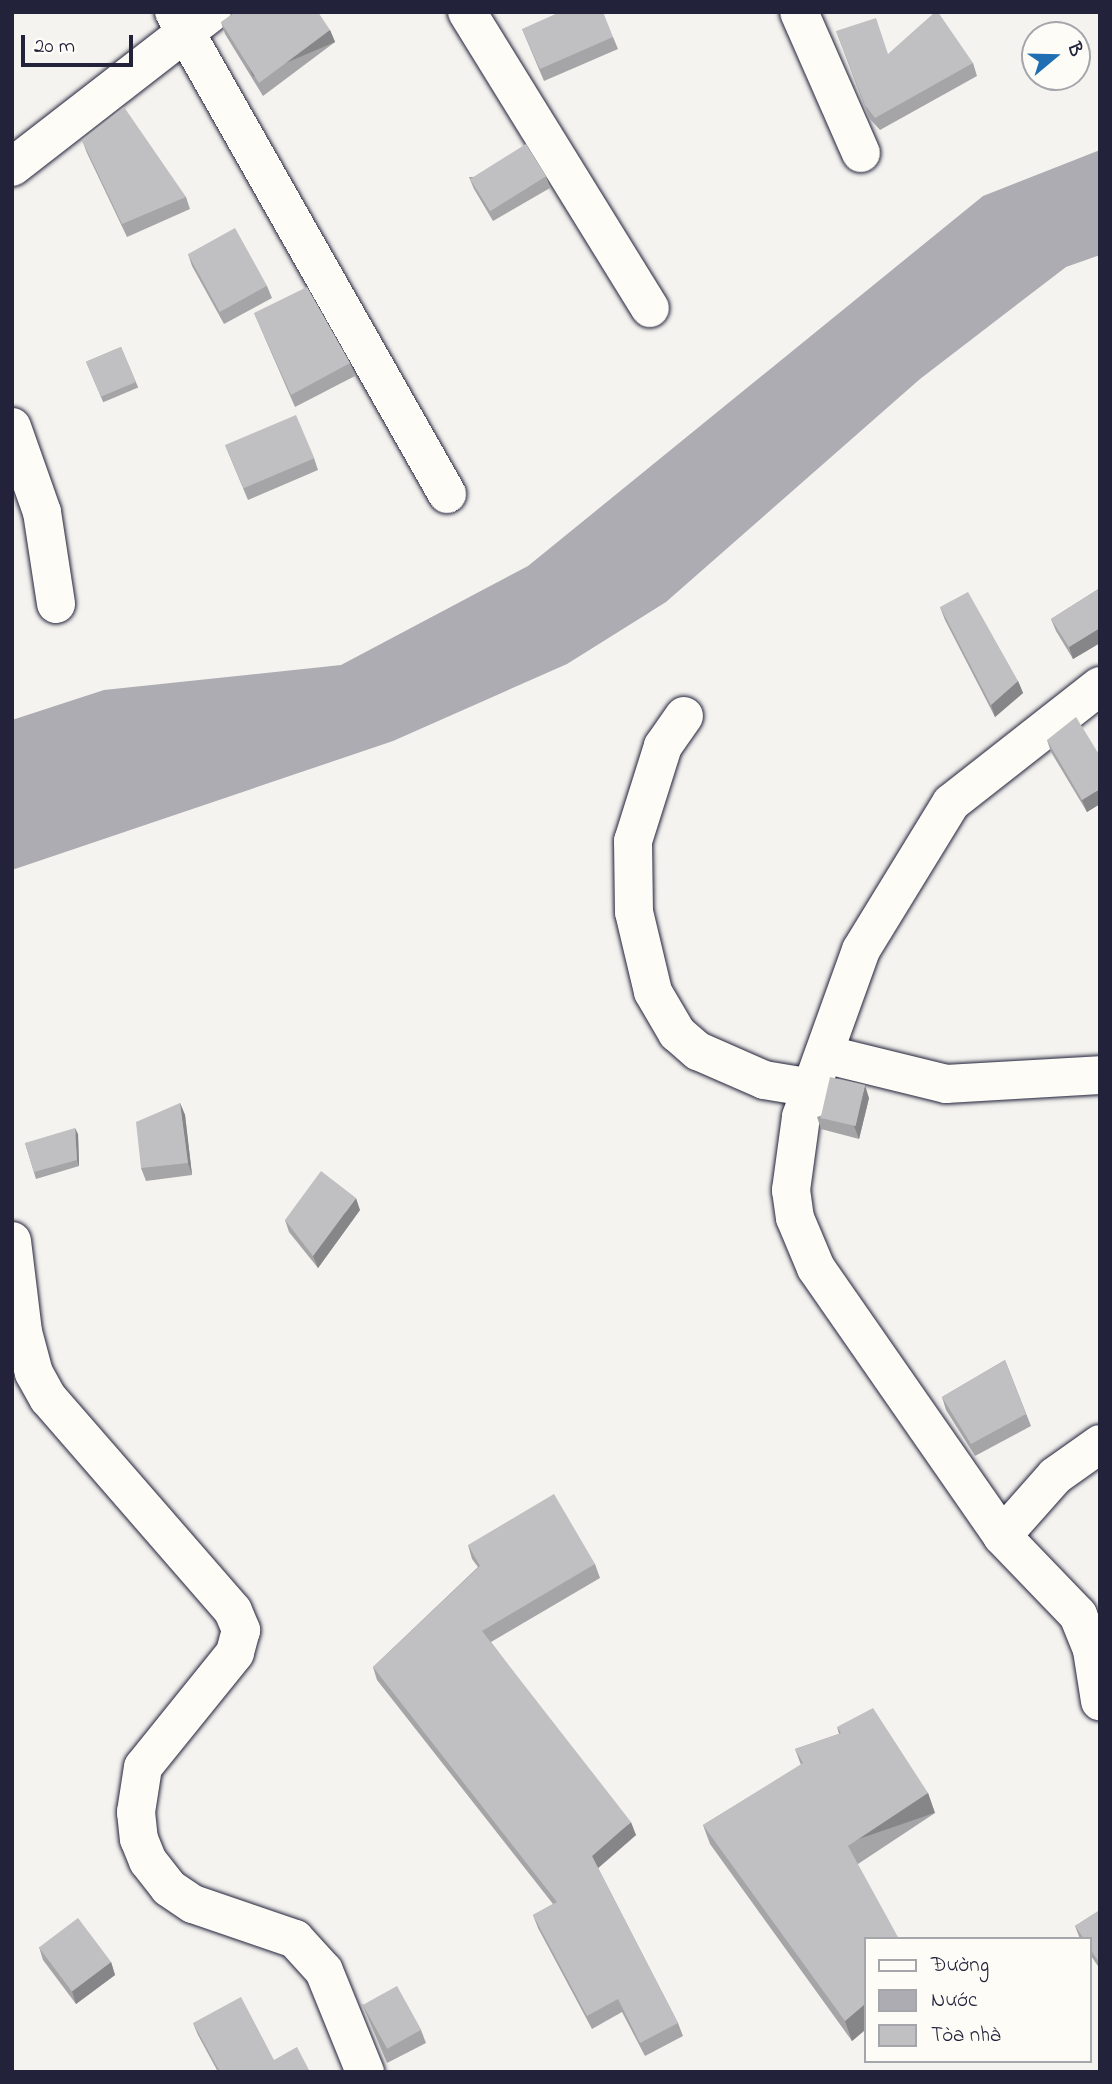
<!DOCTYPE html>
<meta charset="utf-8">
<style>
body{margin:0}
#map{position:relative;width:1112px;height:2084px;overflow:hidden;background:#f4f3ef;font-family:"Indie Flower",sans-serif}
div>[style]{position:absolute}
.water>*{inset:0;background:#acacb2}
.roads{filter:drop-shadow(0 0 2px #22223b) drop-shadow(0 0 2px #22223b)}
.minor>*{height:38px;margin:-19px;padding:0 19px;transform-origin:19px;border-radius:19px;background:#fdfcf7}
.wall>*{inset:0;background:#a5a4a7;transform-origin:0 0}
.shaded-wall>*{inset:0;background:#868688;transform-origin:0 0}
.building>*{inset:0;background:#c0bfc2;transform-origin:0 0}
span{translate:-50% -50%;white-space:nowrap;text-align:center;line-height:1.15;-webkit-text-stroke:6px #fdfcf7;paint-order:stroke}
.frame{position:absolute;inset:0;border:14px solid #22223b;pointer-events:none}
.legend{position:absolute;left:864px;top:1937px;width:228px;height:126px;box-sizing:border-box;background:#fdfcf7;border:2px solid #a5a5ac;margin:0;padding:9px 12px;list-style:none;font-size:21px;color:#22223b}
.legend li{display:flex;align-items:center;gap:14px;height:35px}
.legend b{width:35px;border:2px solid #a5a5ac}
.north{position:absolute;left:1021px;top:21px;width:70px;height:70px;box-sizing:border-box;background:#fdfcf7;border:2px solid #a5a5ac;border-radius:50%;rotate:71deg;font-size:19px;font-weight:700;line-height:28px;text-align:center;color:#22223b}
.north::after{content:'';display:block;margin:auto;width:24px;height:32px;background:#1f6fb2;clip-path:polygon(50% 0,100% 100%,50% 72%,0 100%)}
.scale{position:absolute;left:21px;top:35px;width:112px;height:32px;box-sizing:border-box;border:4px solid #22223b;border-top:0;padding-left:9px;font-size:21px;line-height:24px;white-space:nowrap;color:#22223b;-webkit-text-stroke:5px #fdfcf7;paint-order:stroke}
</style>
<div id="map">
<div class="water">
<i style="clip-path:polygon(1100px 150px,1100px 255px,1066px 267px,920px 379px,666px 602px,567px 664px,393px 741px,12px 870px,12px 720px,104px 690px,341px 665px,528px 566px,983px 196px)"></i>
</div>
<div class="roads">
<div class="minor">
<i style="left:174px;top:12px;width:554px;rotate:60.47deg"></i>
<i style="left:467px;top:12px;width:348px;rotate:58.3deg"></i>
<i style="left:799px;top:12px;width:154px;rotate:66.3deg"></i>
<i style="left:12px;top:167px;width:253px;rotate:-37.8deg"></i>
<i style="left:12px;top:427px;width:90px;rotate:70.6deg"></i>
<i style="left:42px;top:512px;width:93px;rotate:81.3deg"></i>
<i style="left:1100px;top:686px;width:189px;rotate:141.9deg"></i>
<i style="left:951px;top:803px;width:172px;rotate:121.5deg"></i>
<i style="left:861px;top:950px;width:177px;rotate:109.8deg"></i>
<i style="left:801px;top:1117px;width:74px;rotate:97.8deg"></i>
<i style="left:791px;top:1190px;width:28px;rotate:82deg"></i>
<i style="left:795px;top:1218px;width:54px;rotate:67.2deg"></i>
<i style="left:816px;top:1268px;width:326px;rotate:55.2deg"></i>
<i style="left:1002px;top:1536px;width:110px;rotate:46.1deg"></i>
<i style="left:1078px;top:1615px;width:38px;rotate:68deg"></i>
<i style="left:1092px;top:1650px;width:52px;rotate:81.1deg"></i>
<i style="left:684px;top:716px;width:37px;rotate:125deg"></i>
<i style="left:663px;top:746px;width:100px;rotate:107.5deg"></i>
<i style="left:633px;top:841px;width:71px;rotate:89.2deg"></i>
<i style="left:634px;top:912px;width:82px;rotate:76.6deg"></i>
<i style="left:653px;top:992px;width:48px;rotate:59.7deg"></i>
<i style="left:677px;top:1033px;width:28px;rotate:41deg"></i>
<i style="left:698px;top:1051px;width:72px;rotate:23.7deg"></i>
<i style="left:764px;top:1080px;width:49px;rotate:9.5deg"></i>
<i style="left:824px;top:1054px;width:126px;rotate:13.8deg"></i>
<i style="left:946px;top:1084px;width:154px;rotate:-3.3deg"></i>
<i style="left:12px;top:1241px;width:92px;rotate:83.1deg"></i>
<i style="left:23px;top:1332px;width:42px;rotate:75deg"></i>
<i style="left:34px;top:1373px;width:29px;rotate:61deg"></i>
<i style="left:48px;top:1398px;width:282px;rotate:49deg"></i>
<i style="left:233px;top:1611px;width:21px;rotate:67deg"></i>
<i style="left:241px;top:1630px;width:24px;rotate:105deg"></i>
<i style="left:235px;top:1653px;width:146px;rotate:128.9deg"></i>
<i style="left:143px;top:1767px;width:46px;rotate:98.8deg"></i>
<i style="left:136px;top:1812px;width:27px;rotate:84deg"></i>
<i style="left:139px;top:1839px;width:24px;rotate:68deg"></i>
<i style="left:148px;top:1861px;width:34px;rotate:52deg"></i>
<i style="left:169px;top:1888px;width:29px;rotate:34deg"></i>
<i style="left:193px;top:1904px;width:108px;rotate:18.9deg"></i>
<i style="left:295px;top:1939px;width:43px;rotate:47.8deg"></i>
<i style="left:324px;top:1971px;width:109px;rotate:67.9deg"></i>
<i style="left:1002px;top:1536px;width:80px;rotate:-48.5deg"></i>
<i style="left:1055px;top:1476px;width:55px;rotate:-35.4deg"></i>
</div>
</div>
<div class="wall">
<i style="clip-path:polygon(221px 22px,330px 30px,335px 42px,263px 96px,225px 34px)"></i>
<i style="clip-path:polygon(522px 29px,613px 37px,618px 49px,544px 81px)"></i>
<i style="clip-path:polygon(836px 31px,888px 54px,973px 63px,977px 76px,880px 130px,869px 118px)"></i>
<i style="clip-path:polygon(82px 140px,186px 197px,190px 209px,127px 237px,87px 153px)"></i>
<i style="clip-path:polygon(546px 176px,550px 188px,493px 221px,474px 189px,469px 177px)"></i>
<i style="clip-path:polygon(188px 254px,267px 286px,272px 298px,224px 324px,192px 266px)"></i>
<i style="clip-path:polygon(254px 313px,350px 363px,355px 376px,295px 407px)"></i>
<i style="left:121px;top:347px;width:44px;height:38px;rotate:67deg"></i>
<i style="clip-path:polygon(225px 445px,314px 458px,318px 470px,248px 500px)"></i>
<i style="clip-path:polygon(1100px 588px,1100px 643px,1073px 659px,1056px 631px,1051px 619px)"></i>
<i style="clip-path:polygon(940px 607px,1018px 681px,1023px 693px,995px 717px,945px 620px)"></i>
<i style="clip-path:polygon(1047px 740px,1100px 756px,1100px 804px,1087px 812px,1051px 752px)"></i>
<i style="clip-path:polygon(869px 1098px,859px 1139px,821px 1129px,817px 1117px)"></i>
<i style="clip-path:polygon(180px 1103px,185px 1115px,192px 1175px,146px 1181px,141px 1168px)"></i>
<i style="clip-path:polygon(78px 1134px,79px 1166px,36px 1179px,25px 1143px)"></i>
<i style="clip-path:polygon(360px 1210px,318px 1268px,289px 1232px,285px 1220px)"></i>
<i style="clip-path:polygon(1005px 1360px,1031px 1426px,975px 1456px,946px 1410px,942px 1397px)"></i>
<i style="clip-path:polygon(468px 1545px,595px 1564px,600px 1578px,491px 1642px,636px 1835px,598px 1868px,678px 2023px,683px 2036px,645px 2056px,622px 2012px,592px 2029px,538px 1928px,533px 1915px,553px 1904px,377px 1680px,373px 1667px,478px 1567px,472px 1559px)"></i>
<i style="clip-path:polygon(837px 1727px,928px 1793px,935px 1813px,858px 1864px,865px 1939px,865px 2030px,852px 2041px,710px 1844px,703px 1825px,801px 1765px,795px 1749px,839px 1734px)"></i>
<i style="clip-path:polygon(1100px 1910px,1100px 1969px,1089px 1953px,1089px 1939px,1080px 1939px,1075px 1926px)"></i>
<i style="clip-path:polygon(39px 1947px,111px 1962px,115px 1975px,76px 2004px,43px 1960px)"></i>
<i style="clip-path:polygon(362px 2004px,421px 2030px,426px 2043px,387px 2063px)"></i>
<i style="clip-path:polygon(193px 2023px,274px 2060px,310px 2072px,218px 2072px,198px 2035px)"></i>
</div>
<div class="shaded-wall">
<i style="left:330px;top:30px;width:13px;height:89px;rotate:67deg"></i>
<i style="clip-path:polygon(1100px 628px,1100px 643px,1073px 659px,1069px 647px)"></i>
<i style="clip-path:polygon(1018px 681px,1023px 693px,995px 717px,991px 705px)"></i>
<i style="clip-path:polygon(1100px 789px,1100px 804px,1087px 812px,1082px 800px)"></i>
<i style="clip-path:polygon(865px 1085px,869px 1098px,859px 1139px,854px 1126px)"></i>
<i style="clip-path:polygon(180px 1103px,185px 1115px,192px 1175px,188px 1163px)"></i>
<i style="clip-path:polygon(75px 1128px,78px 1134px,79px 1166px,77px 1160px)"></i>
<i style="clip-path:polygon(356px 1198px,360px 1210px,318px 1268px,313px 1256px)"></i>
<i style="left:928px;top:1793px;width:21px;height:96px;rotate:71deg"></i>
<i style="clip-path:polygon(631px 1822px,636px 1835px,597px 1869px,592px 1856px)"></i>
<i style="clip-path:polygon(111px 1962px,115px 1975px,76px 2004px,72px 1991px)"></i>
<i style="clip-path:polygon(865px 2004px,865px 2030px,852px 2041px,845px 2021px)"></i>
</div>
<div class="building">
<i style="clip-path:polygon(235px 12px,318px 12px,330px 30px,259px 83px,221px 22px)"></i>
<i style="clip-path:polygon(560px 12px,603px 12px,613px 37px,540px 69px,522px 29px)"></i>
<i style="clip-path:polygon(935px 12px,938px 12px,973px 63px,875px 118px,865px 105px,836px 31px,876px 18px,888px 54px)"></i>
<i style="clip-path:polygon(124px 107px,186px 197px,122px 224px,82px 140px)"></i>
<i style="left:526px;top:144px;width:38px;height:66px;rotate:58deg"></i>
<i style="left:235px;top:228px;width:66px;height:54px;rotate:61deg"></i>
<i style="clip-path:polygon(307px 287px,350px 363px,291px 395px,254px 313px)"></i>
<i style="left:121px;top:347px;width:38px;height:38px;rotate:67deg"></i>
<i style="left:296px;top:415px;width:47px;height:77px;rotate:67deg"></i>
<i style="clip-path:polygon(1100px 588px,1100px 628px,1069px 647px,1051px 619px)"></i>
<i style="clip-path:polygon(968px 592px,1018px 681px,991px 705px,940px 607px)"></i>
<i style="clip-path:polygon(1076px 717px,1100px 756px,1100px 789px,1082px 800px,1047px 740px)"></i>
<i style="left:830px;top:1077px;width:36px;height:42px;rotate:13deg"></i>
<i style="clip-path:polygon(180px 1103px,188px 1163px,141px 1168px,136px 1122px)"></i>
<i style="clip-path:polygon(75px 1128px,77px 1160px,34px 1172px,25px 1143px)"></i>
<i style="clip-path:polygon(321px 1171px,356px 1198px,313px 1256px,285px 1220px)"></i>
<i style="clip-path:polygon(1005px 1360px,1026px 1414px,971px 1444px,942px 1397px)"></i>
<i style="clip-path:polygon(554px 1494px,595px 1564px,482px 1631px,631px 1822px,592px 1856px,678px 2023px,640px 2043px,618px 1999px,587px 2016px,533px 1915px,557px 1902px,373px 1667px,480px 1566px,468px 1545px)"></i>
<i style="clip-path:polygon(873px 1708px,928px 1793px,848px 1846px,899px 1939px,865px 1939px,865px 2004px,845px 2021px,703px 1825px,803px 1763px,795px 1749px,841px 1733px,837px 1727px)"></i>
<i style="clip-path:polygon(1100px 1910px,1100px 1964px,1089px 1947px,1089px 1939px,1084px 1939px,1075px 1926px)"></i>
<i style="left:78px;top:1918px;width:55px;height:49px;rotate:53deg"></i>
<i style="left:397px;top:1986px;width:50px;height:39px;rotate:61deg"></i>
<i style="clip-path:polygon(241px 1997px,274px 2060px,297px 2047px,310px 2072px,220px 2072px,193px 2023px)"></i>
</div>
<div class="frame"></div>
<ul class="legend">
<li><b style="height:9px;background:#fdfcf7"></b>Đường</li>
<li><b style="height:19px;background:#acacb2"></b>Nước</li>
<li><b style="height:19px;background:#c0bfc2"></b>Tòa nhà</li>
</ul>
<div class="north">B</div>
<div class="scale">20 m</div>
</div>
